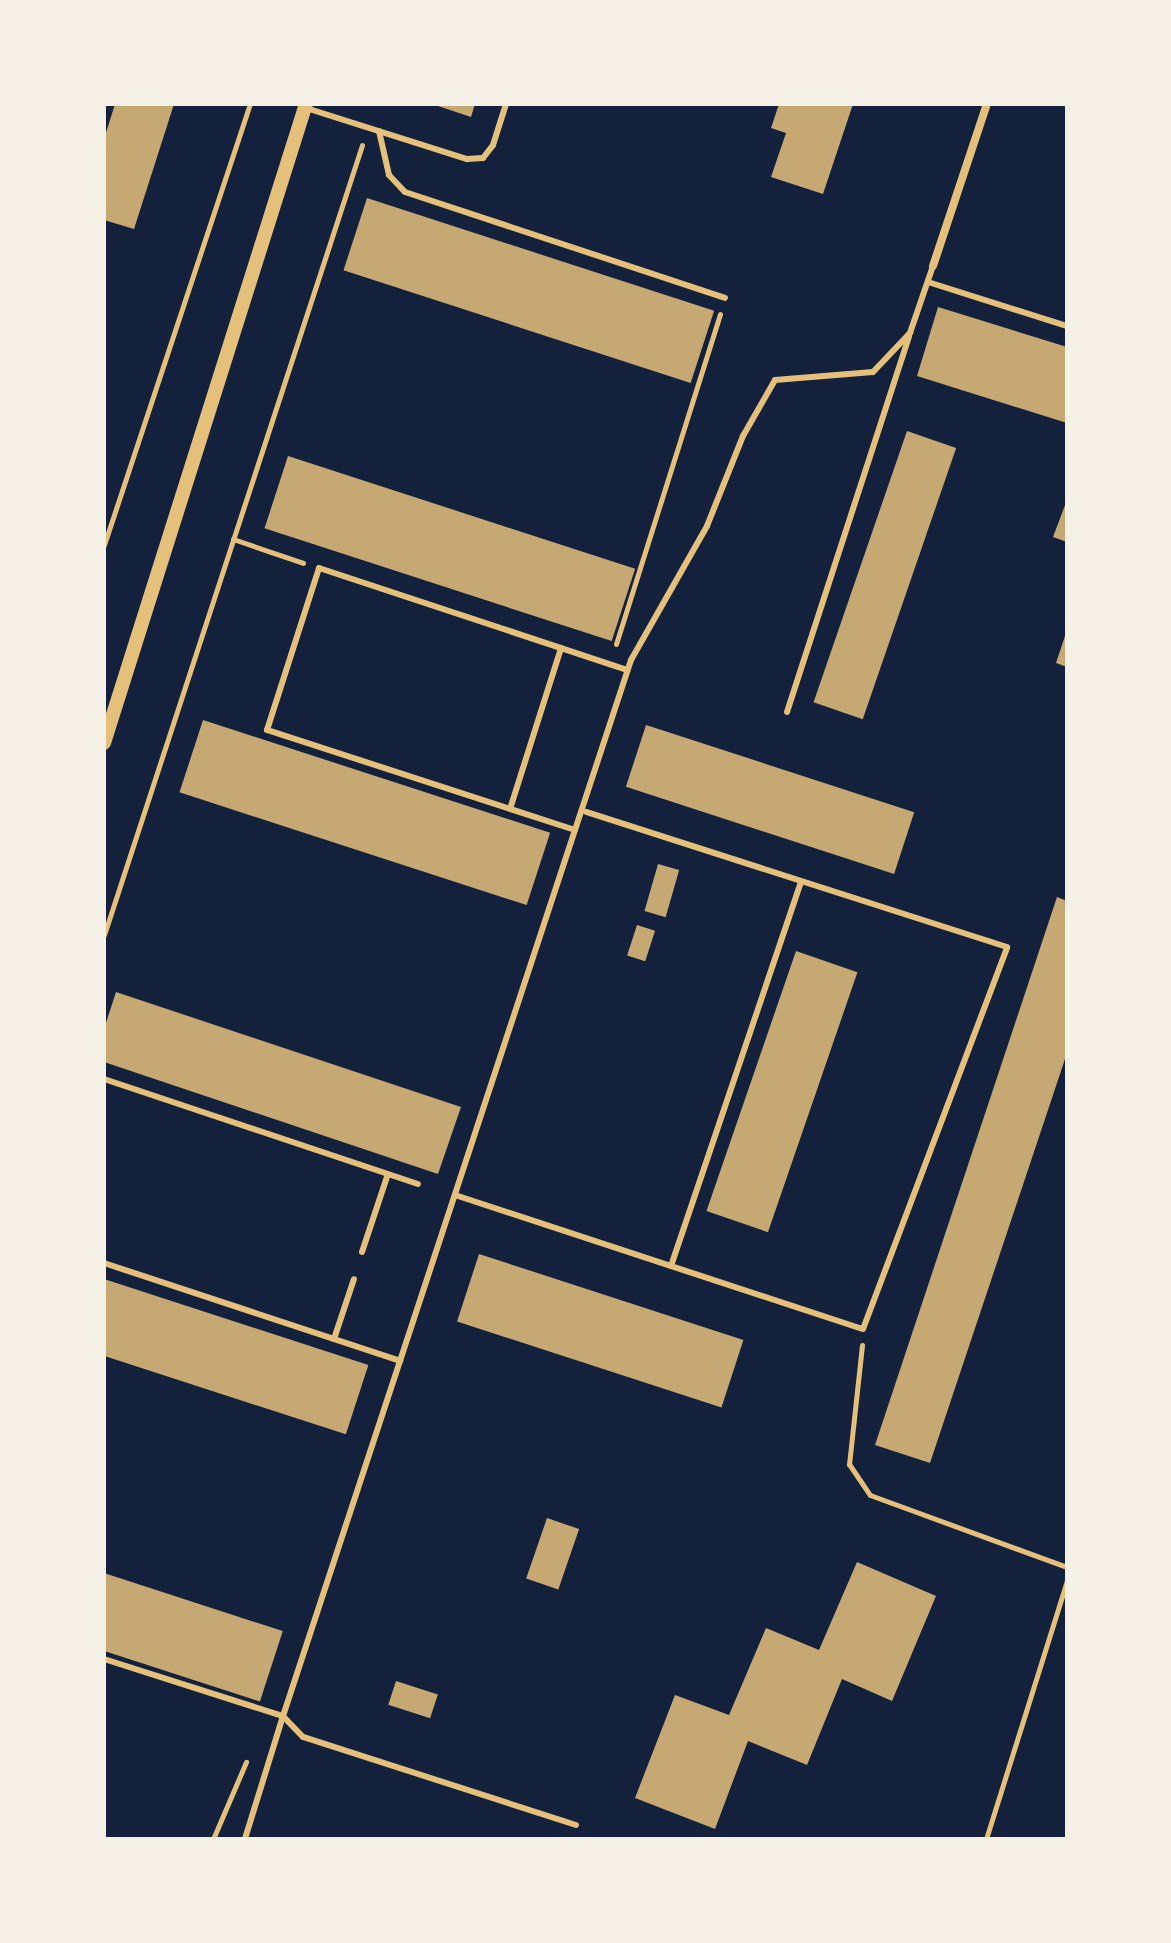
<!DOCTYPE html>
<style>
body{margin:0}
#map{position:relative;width:1171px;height:1943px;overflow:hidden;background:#14213d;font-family:Bitter,serif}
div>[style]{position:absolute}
.building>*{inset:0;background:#c6a872;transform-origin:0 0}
.path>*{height:5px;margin:-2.5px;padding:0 2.5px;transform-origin:2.5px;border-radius:2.5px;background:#e5c07b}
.service>*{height:6px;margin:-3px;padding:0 3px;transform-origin:3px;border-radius:3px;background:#e5c07b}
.minor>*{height:8px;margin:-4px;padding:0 4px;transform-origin:4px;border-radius:4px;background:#e5c07b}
.tertiary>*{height:14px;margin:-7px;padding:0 7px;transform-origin:7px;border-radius:7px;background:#e5c07b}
span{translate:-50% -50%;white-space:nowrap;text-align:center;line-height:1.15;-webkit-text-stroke:8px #f6f1e7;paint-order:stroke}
.frame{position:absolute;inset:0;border:106px solid #f6f1e7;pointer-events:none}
</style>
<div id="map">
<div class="building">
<i style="clip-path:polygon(115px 104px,174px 104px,134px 229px,104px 220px,104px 139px)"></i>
<i style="clip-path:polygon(432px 104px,475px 104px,471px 117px)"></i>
<i style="clip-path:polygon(779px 104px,853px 104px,823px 194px,771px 177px,786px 133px,771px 128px)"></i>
<i style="left:367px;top:198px;width:365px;height:76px;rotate:18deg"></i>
<i style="clip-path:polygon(938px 307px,1067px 347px,1067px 423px,917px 376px)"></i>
<i style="left:907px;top:431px;width:52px;height:287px;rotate:19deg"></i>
<i style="left:288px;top:456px;width:365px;height:76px;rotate:18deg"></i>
<i style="clip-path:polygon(1067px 500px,1067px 542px,1053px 537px)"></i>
<i style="clip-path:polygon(1066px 633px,1067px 633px,1067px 667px,1056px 663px)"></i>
<i style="left:203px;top:720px;width:365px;height:76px;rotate:18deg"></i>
<i style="left:646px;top:725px;width:282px;height:65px;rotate:18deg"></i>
<i style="left:658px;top:864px;width:22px;height:49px;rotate:16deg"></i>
<i style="clip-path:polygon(1057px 897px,1067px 901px,1067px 1053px,930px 1463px,875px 1445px)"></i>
<i style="left:637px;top:925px;width:19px;height:32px;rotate:18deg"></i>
<i style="left:796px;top:951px;width:65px;height:275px;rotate:19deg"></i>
<i style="clip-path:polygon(116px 992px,461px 1107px,438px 1174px,104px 1062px,104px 1029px)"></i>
<i style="left:479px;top:1254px;width:278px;height:71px;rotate:18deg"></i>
<i style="left:104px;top:1279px;width:278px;height:73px;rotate:18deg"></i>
<i style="left:547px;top:1518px;width:34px;height:64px;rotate:19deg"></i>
<i style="clip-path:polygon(857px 1562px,936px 1596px,892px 1701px,842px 1679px,807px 1765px,748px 1741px,715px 1829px,635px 1798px,675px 1695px,729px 1715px,766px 1628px,819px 1650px)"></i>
<i style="left:104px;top:1573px;width:188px;height:74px;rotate:18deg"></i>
<i style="left:396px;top:1681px;width:44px;height:25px;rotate:18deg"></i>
</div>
<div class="path">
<i style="left:233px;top:539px;width:74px;rotate:18.9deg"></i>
<i style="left:104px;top:545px;width:465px;rotate:-71.7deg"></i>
<i style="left:616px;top:644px;width:346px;rotate:-72.5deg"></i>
<i style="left:104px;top:935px;width:831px;rotate:-71.91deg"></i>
<i style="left:862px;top:1345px;width:120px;rotate:96.2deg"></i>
<i style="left:849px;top:1464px;width:37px;rotate:56deg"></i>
<i style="left:870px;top:1495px;width:210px;rotate:20.1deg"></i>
<i style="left:213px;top:1839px;width:84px;rotate:-66.8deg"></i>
<i style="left:986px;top:1839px;width:270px;rotate:-72.6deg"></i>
</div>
<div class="service">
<i style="left:306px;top:108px;width:169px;rotate:17.6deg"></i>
<i style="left:467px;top:159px;width:16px;rotate:-4deg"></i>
<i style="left:483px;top:158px;width:16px;rotate:-52deg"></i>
<i style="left:493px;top:145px;width:43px;rotate:-72.4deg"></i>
<i style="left:379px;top:131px;width:45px;rotate:77.2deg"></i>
<i style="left:389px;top:175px;width:23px;rotate:47deg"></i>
<i style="left:405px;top:192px;width:337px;rotate:18.3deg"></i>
<i style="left:928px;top:282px;width:146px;rotate:17.6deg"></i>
<i style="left:787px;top:712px;width:395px;rotate:-72deg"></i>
<i style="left:510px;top:809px;width:169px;rotate:-72.4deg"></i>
<i style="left:575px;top:830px;width:324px;rotate:-162deg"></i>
<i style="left:267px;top:730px;width:170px;rotate:-72.2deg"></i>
<i style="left:319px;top:568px;width:325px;rotate:18.3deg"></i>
<i style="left:104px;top:1079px;width:331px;rotate:18.5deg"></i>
<i style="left:455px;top:1195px;width:429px;rotate:18.2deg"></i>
<i style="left:863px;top:1329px;width:408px;rotate:-69.3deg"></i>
<i style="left:1007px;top:947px;width:442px;rotate:-162.2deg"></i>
<i style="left:362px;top:1252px;width:79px;rotate:-71.6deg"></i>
<i style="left:104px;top:1263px;width:312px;rotate:18.3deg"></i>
<i style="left:671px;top:1266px;width:404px;rotate:-71.3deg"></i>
<i style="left:334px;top:1339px;width:63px;rotate:-71.6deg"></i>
<i style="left:104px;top:1659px;width:188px;rotate:17.7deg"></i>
<i style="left:283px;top:1716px;width:129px;rotate:107.2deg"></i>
<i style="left:576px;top:1825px;width:287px;rotate:-162.1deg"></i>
<i style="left:303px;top:1737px;width:29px;rotate:-134deg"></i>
<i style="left:283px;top:1716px;width:1112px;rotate:-71.76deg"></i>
<i style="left:631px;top:660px;width:154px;rotate:-60.4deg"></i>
<i style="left:707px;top:526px;width:97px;rotate:-68.2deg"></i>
<i style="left:743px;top:436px;width:64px;rotate:-60.3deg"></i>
<i style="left:775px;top:380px;width:98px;rotate:-4.7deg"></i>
<i style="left:873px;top:372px;width:54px;rotate:-46.5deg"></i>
<i style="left:910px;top:333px;width:74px;rotate:-71.1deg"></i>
</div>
<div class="minor">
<i style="left:933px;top:266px;width:171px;rotate:-71.6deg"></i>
</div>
<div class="tertiary">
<i style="left:104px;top:743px;width:670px;rotate:-72.46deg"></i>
</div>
<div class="frame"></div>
</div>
